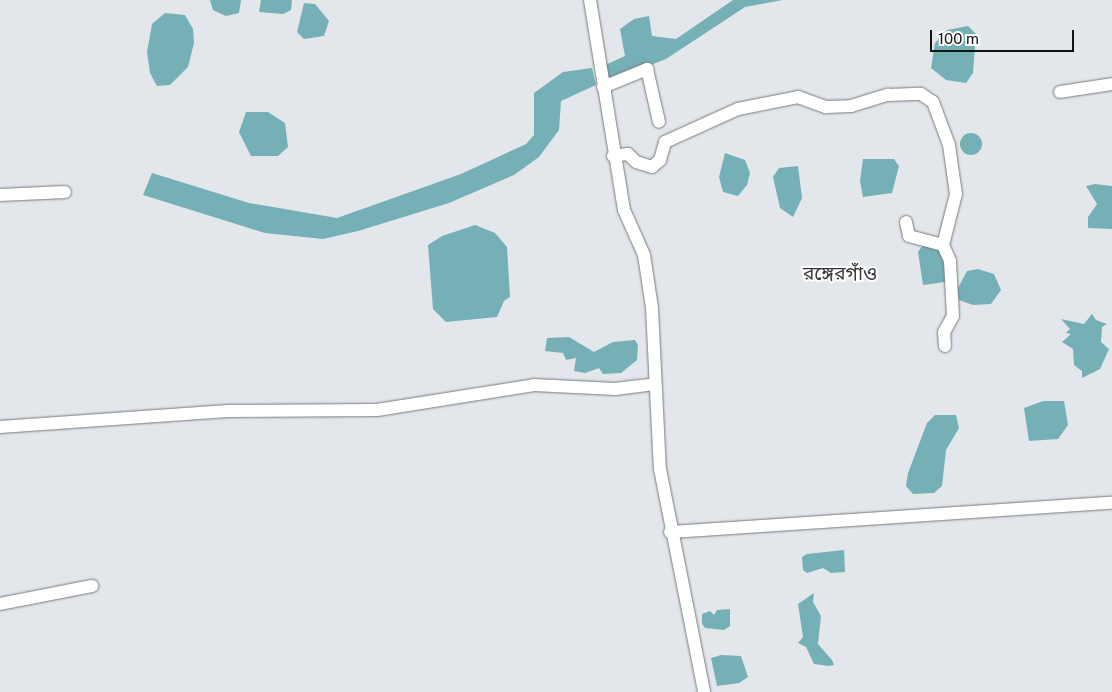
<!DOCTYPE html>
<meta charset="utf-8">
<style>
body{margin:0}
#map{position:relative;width:1112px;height:692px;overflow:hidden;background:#e3e7eb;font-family:"Public Sans","Noto Sans Bengali",sans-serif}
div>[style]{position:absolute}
.water>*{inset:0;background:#75b0b7}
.round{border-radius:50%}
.roads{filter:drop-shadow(0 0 1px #767a7d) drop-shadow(0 0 1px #767a7d)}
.minor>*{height:12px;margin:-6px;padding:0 6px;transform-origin:6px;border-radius:6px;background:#fff}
span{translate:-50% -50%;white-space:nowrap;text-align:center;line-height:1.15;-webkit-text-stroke:4px #fff;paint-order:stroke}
.quarter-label{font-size:19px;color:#333639}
.scale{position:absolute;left:930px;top:30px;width:144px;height:22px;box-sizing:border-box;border:2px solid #101213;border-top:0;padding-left:6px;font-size:15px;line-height:18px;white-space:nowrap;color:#101213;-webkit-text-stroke:4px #fff;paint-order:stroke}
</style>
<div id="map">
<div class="water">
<i style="clip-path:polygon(210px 0,241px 0,239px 13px,226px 16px,213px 10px)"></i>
<i style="clip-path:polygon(261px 0,292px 0,291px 10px,283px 14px,259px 12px)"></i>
<i style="clip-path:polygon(733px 0,783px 0,745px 7px,666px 59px,607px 82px,603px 66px,625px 56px,620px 29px,634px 19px,649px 16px,652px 36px,676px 39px)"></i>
<i style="clip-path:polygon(304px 3px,315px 4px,329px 21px,324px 36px,304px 39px,297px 32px)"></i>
<i style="clip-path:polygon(165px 13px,185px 15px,193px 29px,194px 43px,188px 67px,170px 85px,157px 86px,150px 73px,147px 52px,152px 24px)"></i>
<i style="clip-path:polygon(968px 26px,976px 34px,973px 73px,966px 83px,946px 80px,931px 68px,935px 43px,947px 30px)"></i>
<i style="clip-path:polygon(592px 68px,596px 85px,561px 101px,559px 130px,539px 157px,514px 175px,449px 203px,358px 231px,323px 239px,265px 233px,143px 195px,152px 173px,249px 203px,337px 218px,461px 174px,526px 144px,534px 135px,534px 93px,563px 72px)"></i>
<i style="clip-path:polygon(246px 112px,268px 112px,285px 123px,288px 147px,278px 156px,251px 156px,239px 132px)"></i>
<i class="round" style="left:960px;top:133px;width:22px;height:22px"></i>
<i style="clip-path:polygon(725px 153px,745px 160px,750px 173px,747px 185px,738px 196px,723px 192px,719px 177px)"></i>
<i style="clip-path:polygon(863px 159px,894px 159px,899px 166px,892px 193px,863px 197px,860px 181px)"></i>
<i style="clip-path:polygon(798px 166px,802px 198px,793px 217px,780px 208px,773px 177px,779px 168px)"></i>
<i style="clip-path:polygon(1095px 184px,1112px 186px,1112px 229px,1088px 228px,1088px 217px,1097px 204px,1086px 186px)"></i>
<i style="clip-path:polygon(475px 225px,495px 233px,507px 247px,510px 297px,504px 301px,497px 317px,446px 322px,433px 309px,428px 245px,442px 236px)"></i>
<i style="clip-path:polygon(925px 242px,946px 251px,945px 282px,923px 285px,918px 252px)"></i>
<i style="clip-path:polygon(978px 269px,994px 274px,1001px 290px,991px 304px,973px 305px,959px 300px,957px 290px,967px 271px)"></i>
<i style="clip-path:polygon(1092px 314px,1096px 320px,1107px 324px,1102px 327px,1101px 342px,1109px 349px,1100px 369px,1082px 378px,1082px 371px,1074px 365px,1073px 349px,1062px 342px,1071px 334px,1066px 333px,1070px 329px,1061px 319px,1084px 324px)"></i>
<i style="clip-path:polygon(569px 337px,594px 352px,613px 342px,635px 340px,638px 345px,637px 360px,621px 373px,603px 374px,599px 368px,585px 373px,574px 371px,576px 358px,566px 360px,563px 353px,545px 351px,547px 338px)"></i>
<i style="clip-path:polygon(1043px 401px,1064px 401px,1068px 425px,1058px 439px,1029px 441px,1024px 408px)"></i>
<i style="clip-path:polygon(935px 415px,956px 415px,959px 428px,946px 450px,942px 486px,934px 493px,913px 494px,906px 486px,908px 473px,927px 423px)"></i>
<i style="clip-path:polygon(844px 550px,845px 572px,831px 573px,823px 568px,807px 573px,803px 570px,802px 557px,807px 554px)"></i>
<i style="clip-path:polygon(814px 593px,813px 602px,821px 616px,818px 644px,832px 660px,834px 665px,829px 666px,814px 664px,806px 647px,798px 643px,803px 637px,798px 604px)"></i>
<i style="clip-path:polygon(730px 609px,730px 626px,724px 630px,705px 628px,702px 624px,702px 614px,710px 611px,714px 615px,717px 610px)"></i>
<i style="clip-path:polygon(721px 655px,741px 656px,748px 677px,739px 683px,717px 686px,711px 658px)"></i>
</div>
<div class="roads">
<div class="minor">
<i style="left:590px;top:0;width:213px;rotate:80.8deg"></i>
<i style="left:624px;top:210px;width:49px;rotate:66deg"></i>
<i style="left:644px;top:255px;width:54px;rotate:81.4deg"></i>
<i style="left:652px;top:308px;width:161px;rotate:87.2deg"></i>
<i style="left:660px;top:469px;width:227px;rotate:78.8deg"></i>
<i style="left:603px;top:87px;width:48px;rotate:-22.2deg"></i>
<i style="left:647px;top:69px;width:54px;rotate:77.2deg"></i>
<i style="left:1060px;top:92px;width:53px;rotate:-8.7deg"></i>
<i style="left:613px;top:156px;width:15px;rotate:-8deg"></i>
<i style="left:628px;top:154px;width:11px;rotate:45deg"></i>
<i style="left:636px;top:162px;width:17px;rotate:17deg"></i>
<i style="left:652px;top:167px;width:11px;rotate:-41deg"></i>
<i style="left:660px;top:160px;width:19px;rotate:-74deg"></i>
<i style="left:665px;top:142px;width:80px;rotate:-24.3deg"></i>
<i style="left:738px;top:109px;width:61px;rotate:-11.3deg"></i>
<i style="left:798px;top:97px;width:30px;rotate:20deg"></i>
<i style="left:826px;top:107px;width:25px;rotate:-2deg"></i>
<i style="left:851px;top:106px;width:39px;rotate:-17deg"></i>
<i style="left:888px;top:95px;width:33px;rotate:-2deg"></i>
<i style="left:921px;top:94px;width:14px;rotate:34deg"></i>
<i style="left:933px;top:102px;width:46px;rotate:69.6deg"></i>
<i style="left:949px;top:145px;width:49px;rotate:81.9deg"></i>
<i style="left:956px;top:194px;width:53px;rotate:104.3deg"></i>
<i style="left:0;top:195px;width:65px;rotate:-2.6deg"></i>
<i style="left:906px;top:222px;width:14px;rotate:78deg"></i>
<i style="left:909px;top:236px;width:35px;rotate:15deg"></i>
<i style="left:943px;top:245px;width:17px;rotate:66deg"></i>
<i style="left:950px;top:261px;width:55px;rotate:86.9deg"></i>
<i style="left:953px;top:316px;width:18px;rotate:119deg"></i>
<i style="left:944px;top:332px;width:14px;rotate:86deg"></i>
<i style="left:0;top:427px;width:232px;rotate:-4deg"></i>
<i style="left:231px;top:411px;width:146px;rotate:-0.4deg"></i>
<i style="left:377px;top:410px;width:159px;rotate:-9deg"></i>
<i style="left:534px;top:385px;width:81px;rotate:2.8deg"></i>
<i style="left:615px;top:389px;width:38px;rotate:-7deg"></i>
<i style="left:670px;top:532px;width:443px;rotate:-3.8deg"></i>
<i style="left:0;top:604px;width:94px;rotate:-11.1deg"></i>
</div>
</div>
<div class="quarter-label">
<span style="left:840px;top:274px">রঙ্গেরগাঁও</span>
</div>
<div class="scale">100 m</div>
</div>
